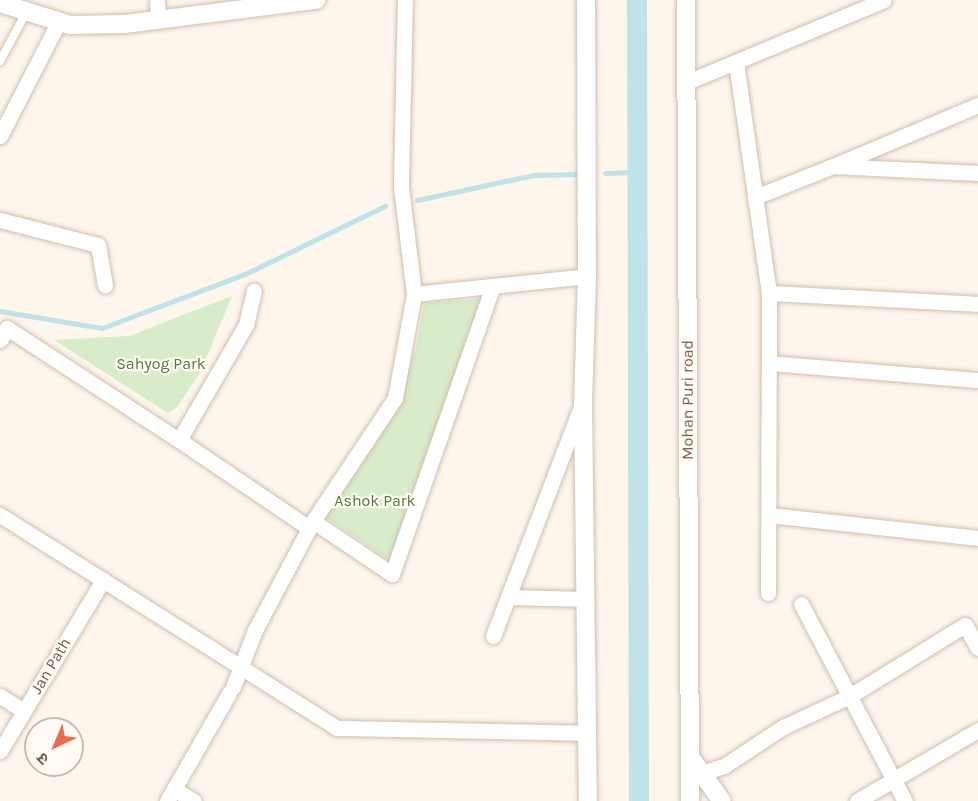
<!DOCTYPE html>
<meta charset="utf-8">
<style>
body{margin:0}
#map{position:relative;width:978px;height:801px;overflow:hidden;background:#fdf6ec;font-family:Karla,"Noto Sans Devanagari",sans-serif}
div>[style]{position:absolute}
.green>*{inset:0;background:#d8ecc9}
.stream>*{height:5px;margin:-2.5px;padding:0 2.5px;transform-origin:2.5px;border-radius:2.5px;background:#bfe3e8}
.canal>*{height:20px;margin:-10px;padding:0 10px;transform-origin:10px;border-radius:10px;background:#bfe3e8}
.roads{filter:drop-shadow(0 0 2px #d1beb0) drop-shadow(0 0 2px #d1beb0)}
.service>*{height:8px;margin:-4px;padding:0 4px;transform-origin:4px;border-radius:4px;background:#fff}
.minor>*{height:15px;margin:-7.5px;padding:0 7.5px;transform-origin:7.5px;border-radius:7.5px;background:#fff}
.tertiary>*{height:18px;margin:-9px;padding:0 9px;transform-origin:9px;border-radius:9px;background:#fff}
span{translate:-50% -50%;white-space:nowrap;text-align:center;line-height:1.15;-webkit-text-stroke:4.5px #fffaf3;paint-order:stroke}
.park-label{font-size:16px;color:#537a41}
.street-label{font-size:16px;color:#7a5c4d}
.north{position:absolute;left:24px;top:717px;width:60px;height:60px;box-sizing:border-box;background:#fffaf3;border:2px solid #cabbb1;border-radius:50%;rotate:224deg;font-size:16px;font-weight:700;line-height:24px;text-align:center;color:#7a5c4d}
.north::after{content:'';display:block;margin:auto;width:21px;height:27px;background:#e76f51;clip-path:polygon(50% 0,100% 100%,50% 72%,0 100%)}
</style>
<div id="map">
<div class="green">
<i style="clip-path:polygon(232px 296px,200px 373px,177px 407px,168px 413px,54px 340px,129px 336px)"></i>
<i style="clip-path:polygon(489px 298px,396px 565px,318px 512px,390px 408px,415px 352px,424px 303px)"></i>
</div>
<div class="stream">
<i style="left:605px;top:173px;width:34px;rotate:-2deg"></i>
<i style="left:417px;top:200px;width:120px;rotate:-12.1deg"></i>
<i style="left:534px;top:175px;width:45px;rotate:-1.3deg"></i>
<i style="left:0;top:311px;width:103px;rotate:9.5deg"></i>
<i style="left:102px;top:328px;width:153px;rotate:-20.7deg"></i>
<i style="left:245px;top:274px;width:156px;rotate:-25.9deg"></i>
</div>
<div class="canal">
<i style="left:637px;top:0;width:801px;rotate:89.86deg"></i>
</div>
<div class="roads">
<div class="service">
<i style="left:0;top:61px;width:55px;rotate:-61.6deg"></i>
</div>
<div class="minor">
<i style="left:157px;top:0;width:20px;rotate:87deg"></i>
<i style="left:736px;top:62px;width:233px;rotate:81.9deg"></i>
<i style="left:769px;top:293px;width:70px;rotate:90deg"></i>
<i style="left:687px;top:82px;width:213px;rotate:-22.6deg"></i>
<i style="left:978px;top:105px;width:157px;rotate:157.2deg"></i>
<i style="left:833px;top:166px;width:145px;rotate:2.8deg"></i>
<i style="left:0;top:136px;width:129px;rotate:-62.8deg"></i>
<i style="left:755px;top:197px;width:84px;rotate:-21.7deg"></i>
<i style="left:0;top:220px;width:101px;rotate:14.3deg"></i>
<i style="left:98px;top:245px;width:41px;rotate:80.1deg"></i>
<i style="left:769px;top:293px;width:209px;rotate:3deg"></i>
<i style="left:414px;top:294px;width:174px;rotate:-5.9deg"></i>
<i style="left:0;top:340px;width:14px;rotate:-60deg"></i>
<i style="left:7px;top:328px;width:205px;rotate:33.1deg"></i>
<i style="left:179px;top:440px;width:133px;rotate:-59.8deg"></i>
<i style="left:246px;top:325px;width:35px;rotate:-77deg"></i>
<i style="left:179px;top:440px;width:157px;rotate:34.1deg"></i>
<i style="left:0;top:515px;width:399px;rotate:32.3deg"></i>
<i style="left:337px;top:728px;width:251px;rotate:1.1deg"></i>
<i style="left:770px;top:515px;width:209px;rotate:6.3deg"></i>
<i style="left:313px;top:521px;width:95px;rotate:33.9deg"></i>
<i style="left:392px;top:574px;width:305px;rotate:-70.7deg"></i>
<i style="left:768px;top:593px;width:230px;rotate:-89.8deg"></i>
<i style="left:769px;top:363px;width:210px;rotate:4.7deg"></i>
<i style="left:508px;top:597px;width:77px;rotate:1.5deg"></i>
<i style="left:801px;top:604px;width:223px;rotate:62.2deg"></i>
<i style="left:493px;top:636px;width:245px;rotate:-69deg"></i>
<i style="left:233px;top:687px;width:61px;rotate:-68.9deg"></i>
<i style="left:255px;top:630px;width:123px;rotate:-62deg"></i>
<i style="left:313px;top:521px;width:148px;rotate:-56.3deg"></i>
<i style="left:395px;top:398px;width:106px;rotate:-79.6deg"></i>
<i style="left:414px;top:294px;width:109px;rotate:-96.9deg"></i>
<i style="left:401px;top:186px;width:186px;rotate:-88.8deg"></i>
<i style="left:0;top:696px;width:28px;rotate:32deg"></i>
<i style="left:0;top:751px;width:200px;rotate:-58.9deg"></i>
<i style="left:701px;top:773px;width:24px;rotate:-17deg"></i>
<i style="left:724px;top:766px;width:71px;rotate:-33.5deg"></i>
<i style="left:783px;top:727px;width:72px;rotate:-24.8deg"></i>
<i style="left:848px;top:697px;width:137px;rotate:-31.6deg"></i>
<i style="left:965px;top:625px;width:26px;rotate:61deg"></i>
<i style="left:174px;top:789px;width:23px;rotate:31deg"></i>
<i style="left:167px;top:801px;width:125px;rotate:-60.1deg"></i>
<i style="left:857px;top:801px;width:140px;rotate:-30.4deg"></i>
</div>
<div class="tertiary">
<i style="left:586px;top:0;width:276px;rotate:89.8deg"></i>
<i style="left:587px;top:276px;width:126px;rotate:91.8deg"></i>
<i style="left:583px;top:402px;width:399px;rotate:89.3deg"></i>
<i style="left:686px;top:0;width:801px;rotate:89.71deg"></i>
<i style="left:0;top:3px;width:73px;rotate:17.4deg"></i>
<i style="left:70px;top:25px;width:55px;rotate:-1deg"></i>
<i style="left:125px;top:24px;width:193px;rotate:-7.2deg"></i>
<i style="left:690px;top:757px;width:54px;rotate:54deg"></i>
</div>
</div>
<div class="park-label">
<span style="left:161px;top:364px">Sahyog Park</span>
<span style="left:375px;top:501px">Ashok Park</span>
</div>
<div class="street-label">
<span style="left:688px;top:400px;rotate:-90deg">Mohan Puri road</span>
<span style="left:51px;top:666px;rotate:-59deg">Jan Path</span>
</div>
<div class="north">उ</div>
</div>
